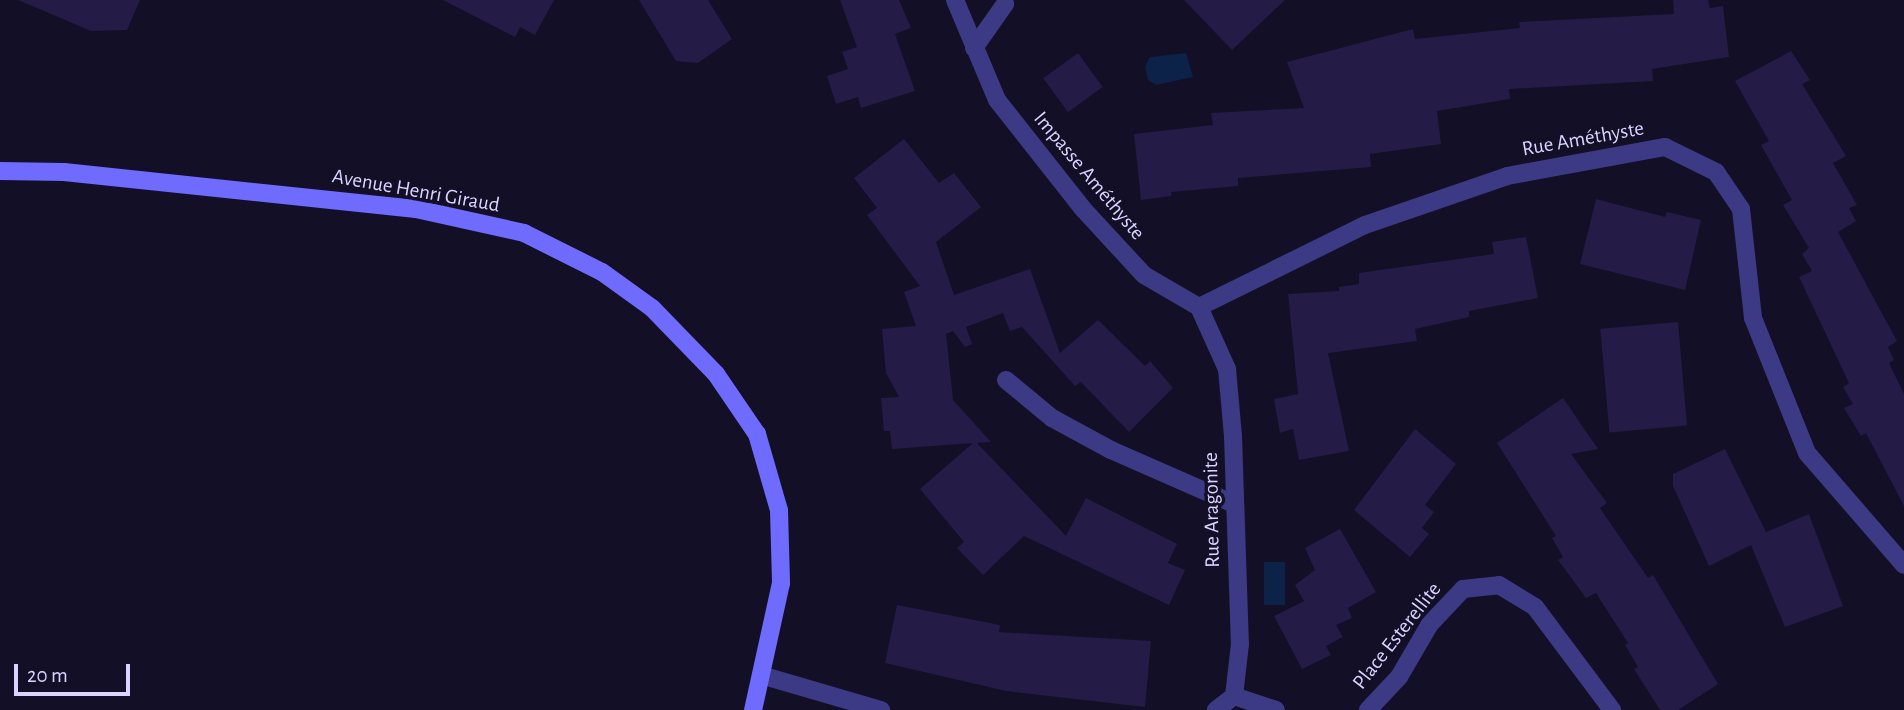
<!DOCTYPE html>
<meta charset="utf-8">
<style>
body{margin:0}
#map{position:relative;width:1904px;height:710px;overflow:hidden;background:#130f26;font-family:"Alegreya Sans",sans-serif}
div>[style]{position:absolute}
.water>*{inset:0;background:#0c2248;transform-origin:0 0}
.building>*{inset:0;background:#241b47;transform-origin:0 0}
.street>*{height:18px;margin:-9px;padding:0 9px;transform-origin:9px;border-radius:9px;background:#3d3a85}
.secondary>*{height:18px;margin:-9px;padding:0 9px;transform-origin:9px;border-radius:9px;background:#6f6bff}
span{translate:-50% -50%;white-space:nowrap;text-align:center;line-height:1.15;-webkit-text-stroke:7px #130f26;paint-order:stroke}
.street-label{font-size:21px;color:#d9d4ff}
.scale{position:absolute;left:14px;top:664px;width:116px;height:32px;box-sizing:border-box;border:4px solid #d9d4ff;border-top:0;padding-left:9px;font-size:21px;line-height:24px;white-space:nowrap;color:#d9d4ff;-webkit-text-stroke:5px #130f26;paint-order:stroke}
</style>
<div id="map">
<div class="water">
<i style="clip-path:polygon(1186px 53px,1193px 77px,1156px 85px,1148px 80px,1145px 67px,1150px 57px)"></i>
<i style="left:1264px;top:562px;width:21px;height:43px"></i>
</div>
<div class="building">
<i style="clip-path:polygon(18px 0,140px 0,127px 30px,91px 31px)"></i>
<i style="clip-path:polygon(443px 0,554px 0,535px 35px,520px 27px,515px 37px)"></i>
<i style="clip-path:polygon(639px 0,708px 0,732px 39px,698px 63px,676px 61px)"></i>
<i style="clip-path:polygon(840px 0,899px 0,911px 28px,895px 34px,915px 91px,861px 108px,858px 97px,836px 104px,827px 76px,848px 69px,842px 52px,857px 47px)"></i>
<i style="clip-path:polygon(1184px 0,1285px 0,1232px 50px)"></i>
<i style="clip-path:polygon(1673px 0,1708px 0,1710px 8px,1723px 6px,1729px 57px,1652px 69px,1653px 81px,1509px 89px,1510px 99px,1437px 111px,1441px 144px,1370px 154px,1371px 167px,1238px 178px,1238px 186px,1171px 192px,1171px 196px,1141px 200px,1134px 134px,1213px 125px,1211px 113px,1304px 108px,1287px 62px,1413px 29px,1415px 39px,1520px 28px,1519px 22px,1674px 14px)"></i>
<i style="clip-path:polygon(1791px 51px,1810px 80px,1802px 84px,1846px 156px,1833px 163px,1857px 205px,1849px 208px,1856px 221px,1838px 232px,1897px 341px,1888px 347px,1894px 360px,1889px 363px,1904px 394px,1904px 506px,1866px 433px,1861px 436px,1844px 408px,1853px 404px,1843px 387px,1849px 383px,1799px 277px,1812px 271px,1802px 254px,1809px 248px,1783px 205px,1792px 200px,1761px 145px,1769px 141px,1735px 81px)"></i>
<i style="left:1078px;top:53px;width:42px;height:43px;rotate:54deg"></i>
<i style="clip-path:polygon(904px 139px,939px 183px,954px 173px,981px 207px,936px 242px,954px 295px,1030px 269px,1060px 353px,1098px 320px,1145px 366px,1150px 361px,1173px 388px,1129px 432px,1081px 382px,1075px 386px,1022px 327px,1010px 331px,1003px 313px,966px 327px,972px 344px,965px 347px,953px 331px,946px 334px,953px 400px,991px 442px,977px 443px,1066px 536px,1086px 498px,1177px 544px,1168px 563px,1185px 570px,1169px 605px,1024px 536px,983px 575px,957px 548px,964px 542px,920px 489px,973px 443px,892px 449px,890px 431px,884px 431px,881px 398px,899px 397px,886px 373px,882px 329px,916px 326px,904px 292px,920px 286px,867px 215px,877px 208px,854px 178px)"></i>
<i style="clip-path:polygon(1596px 199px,1665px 217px,1667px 212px,1701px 220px,1685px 290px,1580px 264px)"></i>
<i style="clip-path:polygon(1526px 237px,1538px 298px,1469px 311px,1469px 317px,1415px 329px,1417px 341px,1328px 353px,1349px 451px,1299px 460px,1293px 429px,1280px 433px,1274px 399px,1298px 394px,1288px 294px,1339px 291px,1339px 287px,1359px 284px,1359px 273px,1494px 254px,1492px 242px)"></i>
<i style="left:1678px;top:322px;width:104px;height:78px;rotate:85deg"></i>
<i style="clip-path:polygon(1563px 398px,1598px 449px,1571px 454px,1607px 503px,1600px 508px,1648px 578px,1653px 575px,1718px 684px,1678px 710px,1660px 710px,1634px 669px,1638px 667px,1625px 645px,1628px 643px,1596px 593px,1586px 598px,1558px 560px,1563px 557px,1552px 538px,1556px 536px,1497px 443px)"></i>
<i style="clip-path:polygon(1415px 429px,1456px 464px,1425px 505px,1434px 512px,1422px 528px,1429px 534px,1410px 557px,1354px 510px)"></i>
<i style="clip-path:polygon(1725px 449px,1766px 532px,1809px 514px,1843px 606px,1785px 627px,1751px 545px,1709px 566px,1673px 486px,1673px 474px)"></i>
<i style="clip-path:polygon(1340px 529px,1376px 592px,1348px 608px,1352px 618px,1336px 625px,1343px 637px,1326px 646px,1331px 655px,1302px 669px,1274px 616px,1304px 601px,1295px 585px,1315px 570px,1305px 548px)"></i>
<i style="clip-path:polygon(897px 605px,1000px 625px,999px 632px,1151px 641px,1145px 707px,1006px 691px,885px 663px)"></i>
</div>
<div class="street">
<i style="left:955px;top:0;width:108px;rotate:67.2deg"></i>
<i style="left:997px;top:100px;width:140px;rotate:51.7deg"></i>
<i style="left:1084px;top:210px;width:88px;rotate:47.3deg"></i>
<i style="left:1144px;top:275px;width:64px;rotate:30.2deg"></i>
<i style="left:974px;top:48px;width:54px;rotate:-54.8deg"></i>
<i style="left:1199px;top:307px;width:185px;rotate:-26.3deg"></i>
<i style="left:1365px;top:225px;width:150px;rotate:-19deg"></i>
<i style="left:1507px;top:176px;width:161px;rotate:-10.4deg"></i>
<i style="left:1665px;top:147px;width:57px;rotate:26.1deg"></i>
<i style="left:1716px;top:172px;width:45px;rotate:56deg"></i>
<i style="left:1741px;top:209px;width:110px;rotate:83.7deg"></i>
<i style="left:1753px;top:318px;width:145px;rotate:68.2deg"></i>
<i style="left:1807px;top:453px;width:148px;rotate:49.1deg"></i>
<i style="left:1199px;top:307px;width:68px;rotate:65.7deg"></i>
<i style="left:1227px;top:369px;width:67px;rotate:84.9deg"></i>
<i style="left:1233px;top:436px;width:208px;rotate:88.1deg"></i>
<i style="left:1240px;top:644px;width:52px;rotate:96.6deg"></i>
<i style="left:1234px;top:696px;width:23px;rotate:142deg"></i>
<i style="left:1006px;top:380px;width:60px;rotate:39.6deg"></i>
<i style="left:1052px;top:418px;width:67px;rotate:28.5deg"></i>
<i style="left:1111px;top:450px;width:132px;rotate:23.7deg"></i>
<i style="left:764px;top:676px;width:122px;rotate:16.2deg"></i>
<i style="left:1234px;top:696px;width:44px;rotate:18.4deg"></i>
<i style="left:1368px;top:710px;width:45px;rotate:-46.8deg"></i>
<i style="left:1399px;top:677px;width:61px;rotate:-59.7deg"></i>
<i style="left:1430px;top:624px;width:48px;rotate:-46.7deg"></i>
<i style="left:1463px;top:589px;width:36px;rotate:-6deg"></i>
<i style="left:1499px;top:585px;width:42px;rotate:31.4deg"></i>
<i style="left:1535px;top:607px;width:129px;rotate:53.2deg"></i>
</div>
<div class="secondary">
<i style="left:0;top:171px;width:64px;rotate:0.9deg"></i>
<i style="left:64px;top:172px;width:354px;rotate:6deg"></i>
<i style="left:416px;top:209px;width:111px;rotate:12.5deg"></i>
<i style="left:524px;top:233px;width:87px;rotate:26.6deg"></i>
<i style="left:602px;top:272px;width:62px;rotate:35.8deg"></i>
<i style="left:652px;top:308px;width:92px;rotate:45.9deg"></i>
<i style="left:716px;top:374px;width:73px;rotate:55.7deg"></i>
<i style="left:757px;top:434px;width:79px;rotate:73.9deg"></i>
<i style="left:779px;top:510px;width:73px;rotate:88.4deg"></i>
<i style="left:781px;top:583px;width:130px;rotate:102.4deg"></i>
</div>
<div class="street-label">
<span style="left:1583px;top:139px;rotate:-10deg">Rue Améthyste</span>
<span style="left:1089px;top:176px;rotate:50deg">Impasse Améthyste</span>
<span style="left:416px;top:191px;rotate:10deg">Avenue Henri Giraud</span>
<span style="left:1212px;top:510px;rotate:-91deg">Rue Aragonite</span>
<span style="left:1397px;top:636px;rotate:-52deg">Place Esterellite</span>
</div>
<div class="scale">20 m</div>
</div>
